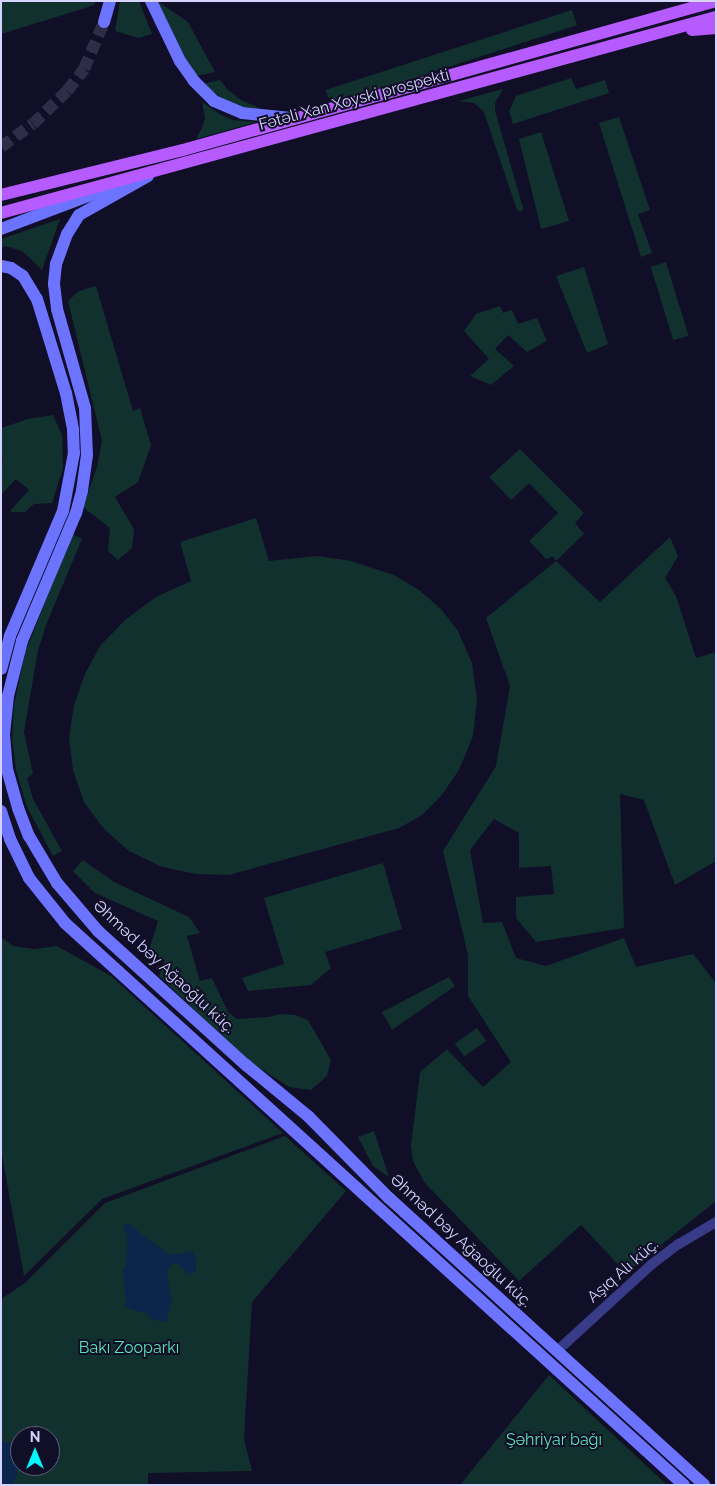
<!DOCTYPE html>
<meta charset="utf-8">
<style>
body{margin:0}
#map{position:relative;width:717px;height:1486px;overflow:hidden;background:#110e27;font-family:Raleway,sans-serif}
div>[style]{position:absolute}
.green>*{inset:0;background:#11312e;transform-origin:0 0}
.water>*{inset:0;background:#0a264a}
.secondary-tunnel>*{height:12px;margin-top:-6px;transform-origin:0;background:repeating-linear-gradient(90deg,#2f2c47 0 12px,transparent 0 18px)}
.street>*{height:10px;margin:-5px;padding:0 5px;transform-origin:5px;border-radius:5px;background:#373b88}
.secondary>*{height:12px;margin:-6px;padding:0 6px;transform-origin:6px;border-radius:6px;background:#6b73ff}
.primary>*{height:12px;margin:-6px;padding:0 6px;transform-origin:6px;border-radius:6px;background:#b55bff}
span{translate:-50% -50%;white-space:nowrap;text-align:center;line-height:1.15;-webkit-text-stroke:4px #110e27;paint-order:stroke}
.street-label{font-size:16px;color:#d6d4ff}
.park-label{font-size:16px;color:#5be5b8}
.frame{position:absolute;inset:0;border:2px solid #d6d4ff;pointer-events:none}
.north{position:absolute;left:10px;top:1426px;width:50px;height:50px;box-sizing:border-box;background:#110e27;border:1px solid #605d7d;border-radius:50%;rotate:0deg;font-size:14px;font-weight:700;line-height:20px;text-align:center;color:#d6d4ff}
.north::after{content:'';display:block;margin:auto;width:18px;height:22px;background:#00f9ff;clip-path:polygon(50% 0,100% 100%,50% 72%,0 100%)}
</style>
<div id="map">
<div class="green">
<i style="clip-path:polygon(1px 1px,95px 1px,94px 5px,79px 10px,1px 34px)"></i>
<i style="clip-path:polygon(120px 1px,139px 1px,152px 34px,139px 38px,115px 31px)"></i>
<i style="clip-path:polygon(157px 1px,188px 22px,215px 72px,196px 76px,183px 56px)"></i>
<i style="left:572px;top:10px;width:16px;height:259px;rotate:72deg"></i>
<i style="clip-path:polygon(571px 78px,576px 89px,605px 80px,609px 93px,513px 124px,509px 111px,516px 96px)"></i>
<i style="clip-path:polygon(220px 80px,228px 90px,241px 100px,266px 111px,239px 106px,224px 100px,203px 84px)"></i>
<i style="clip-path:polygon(503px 89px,495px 103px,495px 111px,523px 208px,522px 212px,517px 210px,484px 112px,474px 103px,459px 101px)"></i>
<i style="clip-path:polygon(202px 102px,221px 115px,233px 120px,256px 122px,196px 139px,203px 126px,205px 118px)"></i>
<i style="clip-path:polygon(619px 117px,650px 210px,638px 214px,652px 253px,641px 257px,599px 123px)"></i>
<i style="clip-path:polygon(541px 132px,569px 221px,541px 229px,519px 139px)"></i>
<i style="clip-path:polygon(60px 219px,42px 270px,22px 251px,6px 246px,1px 248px,1px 239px)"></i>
<i style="left:666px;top:262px;width:77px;height:16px;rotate:73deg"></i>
<i style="clip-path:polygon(584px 267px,608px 344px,587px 353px,556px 276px)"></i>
<i style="clip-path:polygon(96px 286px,133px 411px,140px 408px,151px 445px,138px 482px,115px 497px,134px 529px,132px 548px,118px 560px,108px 551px,110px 528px,83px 507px,97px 467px,102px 441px,68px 301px,79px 291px)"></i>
<i style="clip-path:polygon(500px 306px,503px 313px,512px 310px,518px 324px,537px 318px,547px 341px,527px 352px,508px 335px,495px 349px,514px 366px,491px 385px,470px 376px,489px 359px,464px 331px,476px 314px)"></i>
<i style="clip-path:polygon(53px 415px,62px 435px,63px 468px,52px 503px,34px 504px,25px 512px,12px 512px,10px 511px,29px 490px,16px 479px,1px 495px,1px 463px,3px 461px,1px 457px,1px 428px,28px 419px)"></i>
<i style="clip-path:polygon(520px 449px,584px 513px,575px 523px,584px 534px,556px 561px,600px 602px,670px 537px,678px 556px,665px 578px,676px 596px,696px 658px,716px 652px,716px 861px,675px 885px,644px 800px,620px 794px,624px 928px,536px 942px,516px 918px,516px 897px,554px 894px,551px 866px,519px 868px,519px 833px,494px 819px,470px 850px,483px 923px,502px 922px,516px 958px,546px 966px,624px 938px,636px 967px,693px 954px,716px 983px,716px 1201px,626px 1273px,581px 1225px,519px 1281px,424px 1182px,413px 1161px,411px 1145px,420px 1072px,447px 1049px,483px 1087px,511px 1062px,468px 996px,468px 955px,443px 851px,496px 766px,510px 686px,486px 618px,556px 561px,553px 556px,546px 559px,529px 541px,558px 513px,529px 483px,511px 500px,489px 477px)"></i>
<i style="clip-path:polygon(256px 518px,269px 561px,318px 556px,351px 561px,394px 575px,419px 590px,441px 609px,458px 631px,472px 663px,477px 700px,473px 736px,459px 770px,441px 796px,422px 815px,399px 828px,229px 875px,196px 874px,162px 867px,129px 851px,104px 829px,84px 802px,73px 770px,69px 738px,74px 705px,85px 674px,100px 646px,125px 620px,156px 597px,191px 581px,180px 542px)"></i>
<i style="clip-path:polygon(72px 534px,82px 539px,46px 625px,38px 650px,24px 732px,33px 774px,27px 778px,33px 799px,62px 851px,53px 856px,27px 807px,16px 770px,12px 740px,14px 705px,25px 653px)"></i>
<i style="clip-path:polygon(83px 860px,114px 882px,189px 917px,200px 933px,187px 936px,200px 981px,212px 978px,228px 1012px,237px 1019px,269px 1017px,280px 1014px,295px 1015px,308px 1020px,331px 1060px,327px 1076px,311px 1090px,289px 1087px,243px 1057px,159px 976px,164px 961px,149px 950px,158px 921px,95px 893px,73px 871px)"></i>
<i style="clip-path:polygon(383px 863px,402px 929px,325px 952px,331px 968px,311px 985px,248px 991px,242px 978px,284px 964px,264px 898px)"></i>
<i style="clip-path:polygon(1px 937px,13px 946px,34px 949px,57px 946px,111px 976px,283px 1133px,102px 1199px,24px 1276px,1px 1150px)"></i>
<i style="clip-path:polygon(449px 977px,455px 986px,392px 1030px,382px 1012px)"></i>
<i style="left:477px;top:1028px;width:16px;height:27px;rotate:55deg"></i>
<i style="clip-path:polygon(374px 1131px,389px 1177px,373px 1166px,358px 1137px)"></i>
<i style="clip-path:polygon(evenodd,285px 1136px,346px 1191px,252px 1302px,244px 1439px,252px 1471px,148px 1473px,148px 1485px,1px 1485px,1px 1299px,25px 1283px,105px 1203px,285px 1136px,20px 1436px,50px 1436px,50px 1466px,20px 1466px,20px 1436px)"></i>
<i style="clip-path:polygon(549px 1375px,667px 1485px,460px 1485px)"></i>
</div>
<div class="water">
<i style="clip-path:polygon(129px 1224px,168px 1254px,180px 1254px,192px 1251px,196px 1259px,196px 1273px,187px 1273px,177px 1263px,169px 1266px,167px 1275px,172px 1300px,166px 1322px,153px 1320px,145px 1312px,138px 1312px,123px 1305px,126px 1300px,123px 1271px,126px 1265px,127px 1237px,124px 1228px,125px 1225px)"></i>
<i style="clip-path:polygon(1px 1442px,12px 1443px,19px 1456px,17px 1475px,12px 1485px,1px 1485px)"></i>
</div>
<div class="secondary-tunnel">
<i style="left:1px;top:147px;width:39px;rotate:-36deg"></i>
<i style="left:33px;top:124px;width:47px;rotate:-44.1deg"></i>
<i style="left:67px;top:91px;width:28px;rotate:-52deg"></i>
<i style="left:84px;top:69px;width:51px;rotate:-66.9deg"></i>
</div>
<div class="street">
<i style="left:557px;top:1351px;width:129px;rotate:-42.5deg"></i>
<i style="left:652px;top:1264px;width:34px;rotate:-37deg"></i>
<i style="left:679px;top:1244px;width:43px;rotate:-30.7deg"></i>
</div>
<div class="secondary">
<i style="left:151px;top:1px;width:67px;rotate:64.2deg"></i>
<i style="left:180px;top:61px;width:24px;rotate:55deg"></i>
<i style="left:194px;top:81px;width:28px;rotate:45deg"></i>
<i style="left:214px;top:101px;width:30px;rotate:23deg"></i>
<i style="left:242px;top:113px;width:49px;rotate:5.8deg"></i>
<i style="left:104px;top:22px;width:22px;rotate:-74deg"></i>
<i style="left:148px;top:176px;width:79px;rotate:150.5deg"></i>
<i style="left:79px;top:215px;width:22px;rotate:122deg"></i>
<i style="left:67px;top:234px;width:32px;rotate:110deg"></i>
<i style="left:56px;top:264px;width:20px;rotate:96deg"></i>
<i style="left:54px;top:284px;width:25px;rotate:83deg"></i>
<i style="left:57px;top:309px;width:103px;rotate:74.2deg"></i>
<i style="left:85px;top:408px;width:47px;rotate:87.6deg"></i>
<i style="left:87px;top:455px;width:36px;rotate:98deg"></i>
<i style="left:82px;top:491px;width:23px;rotate:105deg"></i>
<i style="left:76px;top:513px;width:139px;rotate:112.9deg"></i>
<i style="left:22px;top:641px;width:57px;rotate:104.3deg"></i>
<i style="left:8px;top:696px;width:39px;rotate:96deg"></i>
<i style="left:4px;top:735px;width:34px;rotate:85deg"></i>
<i style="left:7px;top:769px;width:41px;rotate:74.2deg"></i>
<i style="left:18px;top:808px;width:30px;rotate:69deg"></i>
<i style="left:29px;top:836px;width:55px;rotate:59.2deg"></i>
<i style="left:57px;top:883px;width:63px;rotate:49.5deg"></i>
<i style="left:98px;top:931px;width:200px;rotate:42.2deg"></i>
<i style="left:246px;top:1065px;width:82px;rotate:39.5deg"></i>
<i style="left:309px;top:1117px;width:114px;rotate:45.4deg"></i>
<i style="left:389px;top:1198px;width:426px;rotate:42.3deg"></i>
<i style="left:1px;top:229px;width:116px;rotate:-20.8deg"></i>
<i style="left:1px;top:266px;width:10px;rotate:11deg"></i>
<i style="left:11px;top:268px;width:14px;rotate:34deg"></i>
<i style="left:23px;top:276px;width:27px;rotate:59deg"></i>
<i style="left:37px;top:299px;width:98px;rotate:72.9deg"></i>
<i style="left:66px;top:393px;width:38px;rotate:79deg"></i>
<i style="left:73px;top:430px;width:23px;rotate:88deg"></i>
<i style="left:74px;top:453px;width:59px;rotate:100.7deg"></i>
<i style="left:63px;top:511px;width:136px;rotate:113deg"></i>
<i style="left:10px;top:636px;width:34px;rotate:105deg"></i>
<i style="left:1px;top:811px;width:29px;rotate:72deg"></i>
<i style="left:10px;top:839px;width:43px;rotate:64deg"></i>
<i style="left:29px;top:878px;width:58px;rotate:51.3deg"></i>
<i style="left:65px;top:923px;width:836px;rotate:42.24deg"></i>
</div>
<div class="primary">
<i style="left:692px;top:30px;width:24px;rotate:-5deg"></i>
<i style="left:1px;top:195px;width:187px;rotate:-13.9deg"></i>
<i style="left:183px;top:150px;width:553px;rotate:-15.62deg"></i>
<i style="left:1px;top:213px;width:741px;rotate:-15.33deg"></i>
</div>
<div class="street-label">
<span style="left:354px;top:100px;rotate:-15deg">Fətəli Xan Xoyski prospekti</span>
<span style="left:164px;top:967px;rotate:43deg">Əhməd bəy Ağaoğlu küç.</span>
<span style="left:461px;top:1241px;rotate:43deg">Əhməd bəy Ağaoğlu küç.</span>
<span style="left:623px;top:1271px;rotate:-41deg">Aşıq Alı küç.</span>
</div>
<div class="park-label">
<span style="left:129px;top:1348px">Bakı Zooparkı</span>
<span style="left:554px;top:1440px">Şəhriyar bağı</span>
</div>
<div class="frame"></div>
<div class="north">N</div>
</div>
